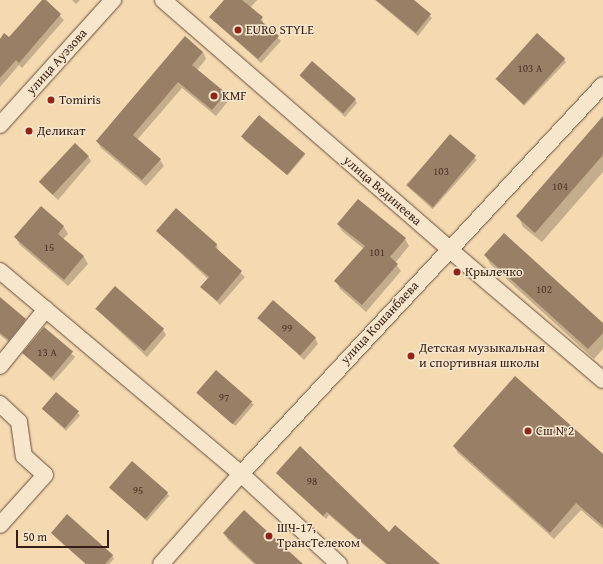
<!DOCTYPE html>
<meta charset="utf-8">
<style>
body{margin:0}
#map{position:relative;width:603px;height:564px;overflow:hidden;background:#f5d9b0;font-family:"Gentium Book Plus",serif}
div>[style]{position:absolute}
.shadow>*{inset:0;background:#0003;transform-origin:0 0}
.building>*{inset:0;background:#997f66;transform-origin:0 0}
.roads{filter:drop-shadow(0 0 1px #664d3c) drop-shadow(0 0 1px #664d3c)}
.minor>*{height:16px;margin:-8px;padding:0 8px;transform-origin:8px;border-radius:8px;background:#f8e6cc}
.dots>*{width:11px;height:11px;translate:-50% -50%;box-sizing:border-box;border:2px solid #f8e6cc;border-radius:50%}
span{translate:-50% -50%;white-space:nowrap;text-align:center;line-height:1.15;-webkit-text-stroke:3px #f8e6cc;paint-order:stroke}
.number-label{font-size:11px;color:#4f3629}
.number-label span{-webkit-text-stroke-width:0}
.poi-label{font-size:13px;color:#361e15}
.left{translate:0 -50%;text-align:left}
.street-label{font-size:13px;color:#361e15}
.scale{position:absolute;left:16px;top:530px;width:93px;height:18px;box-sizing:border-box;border:2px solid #361e15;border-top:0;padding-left:5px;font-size:12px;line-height:14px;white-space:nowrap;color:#361e15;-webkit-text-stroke:3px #f8e6cc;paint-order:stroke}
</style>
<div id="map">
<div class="shadow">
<i style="clip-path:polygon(44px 0,64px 20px,22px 68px,19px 65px,0 87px,0 40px,9px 39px)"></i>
<i style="clip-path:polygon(72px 0,80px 0,76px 4px)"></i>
<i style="clip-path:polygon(225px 0,257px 0,250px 8px,262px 18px,263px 23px,281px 41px,261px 63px,210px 17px)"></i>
<i style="clip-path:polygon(375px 0,413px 0,432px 18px,418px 36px)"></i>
<i style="clip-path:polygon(203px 52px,206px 59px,197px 70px,225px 94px,229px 100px,216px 116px,182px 88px,137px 140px,160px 160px,164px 166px,146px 186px,101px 148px,97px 141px)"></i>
<i style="clip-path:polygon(564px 59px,566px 62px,524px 106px,496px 78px)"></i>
<i style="clip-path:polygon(300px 76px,355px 100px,357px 103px,345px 117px)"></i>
<i style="clip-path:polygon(603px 118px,603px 172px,542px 242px,523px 227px,518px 216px)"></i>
<i style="left:450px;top:136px;width:36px;height:66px;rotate:42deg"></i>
<i style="clip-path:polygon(243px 139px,305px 153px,305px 155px,288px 175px)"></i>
<i style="clip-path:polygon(88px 156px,91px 161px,58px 200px,45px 188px,42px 183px)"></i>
<i style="clip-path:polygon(41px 208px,64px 227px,68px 234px,63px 239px,84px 257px,88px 264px,68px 286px,20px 245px,16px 238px)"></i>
<i style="clip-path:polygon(338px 224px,405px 239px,409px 246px,395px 263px,401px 271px,366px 312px,340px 289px,336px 281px,364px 249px,342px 231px)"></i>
<i style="clip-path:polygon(157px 231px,217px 244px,218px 252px,245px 277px,220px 305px,202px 287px,208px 279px)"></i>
<i style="clip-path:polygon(485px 255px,603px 325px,603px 349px,594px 359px,491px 265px)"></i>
<i style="clip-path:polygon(0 299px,28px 325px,12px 345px,0 335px)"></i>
<i style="clip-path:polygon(96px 309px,163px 330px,166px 335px,147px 357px)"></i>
<i style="clip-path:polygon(259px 318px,315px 338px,318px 344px,304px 360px)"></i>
<i style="left:44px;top:329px;width:42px;height:32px;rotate:42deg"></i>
<i style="left:216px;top:372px;width:50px;height:28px;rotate:41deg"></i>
<i style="left:56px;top:393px;width:33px;height:21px;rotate:43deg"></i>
<i style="clip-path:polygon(454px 446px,603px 454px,603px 529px,581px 510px,554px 539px,458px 453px)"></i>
<i style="clip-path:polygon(279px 476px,389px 533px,438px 564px,386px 564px,329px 515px,326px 519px)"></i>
<i style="clip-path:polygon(110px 488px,167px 493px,169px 496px,147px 521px)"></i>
<i style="clip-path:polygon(224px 533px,300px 564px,254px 564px,228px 540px)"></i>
<i style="clip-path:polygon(54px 536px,112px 555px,114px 559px,109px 564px,86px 564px)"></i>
</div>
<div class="building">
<i style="clip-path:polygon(42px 0,46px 0,61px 14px,19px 63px,16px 60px,0 78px,0 39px,4px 33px,9px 37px)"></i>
<i style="clip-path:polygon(224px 0,242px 0,263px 17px,260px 20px,279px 36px,258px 59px,209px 17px)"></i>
<i style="clip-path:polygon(376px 0,414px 0,431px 14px,416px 33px)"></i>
<i style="left:537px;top:33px;width:38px;height:62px;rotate:42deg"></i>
<i style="clip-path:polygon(185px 36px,203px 52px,192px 65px,226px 93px,212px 110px,178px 82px,133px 135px,161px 159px,142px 180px,96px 141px)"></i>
<i style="left:312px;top:61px;width:58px;height:19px;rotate:41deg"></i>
<i style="left:259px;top:115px;width:60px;height:28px;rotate:40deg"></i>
<i style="clip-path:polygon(603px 116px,603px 155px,535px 233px,516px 216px)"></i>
<i style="left:450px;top:134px;width:34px;height:67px;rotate:40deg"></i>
<i style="left:75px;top:143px;width:19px;height:53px;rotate:43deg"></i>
<i style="clip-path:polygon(358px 199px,406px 238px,390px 257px,398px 264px,362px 305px,334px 281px,365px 246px,337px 224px)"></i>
<i style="clip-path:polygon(41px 206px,64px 226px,58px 234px,84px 256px,64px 280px,14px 237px)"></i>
<i style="clip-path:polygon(176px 208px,217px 244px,215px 247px,242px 271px,217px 301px,200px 287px,209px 277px,156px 231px)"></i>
<i style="clip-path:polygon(504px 233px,603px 323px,603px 333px,588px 349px,484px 255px)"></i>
<i style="left:115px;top:286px;width:65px;height:30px;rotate:41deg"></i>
<i style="clip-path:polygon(0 297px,26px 319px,9px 340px,0 333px)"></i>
<i style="left:273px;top:300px;width:57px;height:24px;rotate:41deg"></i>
<i style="left:44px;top:327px;width:38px;height:34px;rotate:40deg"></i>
<i style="left:216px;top:370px;width:48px;height:30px;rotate:41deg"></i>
<i style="clip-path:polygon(515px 376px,603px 454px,603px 526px,576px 503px,550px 533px,453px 446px)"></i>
<i style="left:56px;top:392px;width:30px;height:22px;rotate:40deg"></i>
<i style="clip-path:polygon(300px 446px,389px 532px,395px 525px,440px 564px,387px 564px,327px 512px,323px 516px,276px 473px)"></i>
<i style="left:132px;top:461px;width:48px;height:35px;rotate:41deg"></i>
<i style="clip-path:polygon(244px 510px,303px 564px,256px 564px,223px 533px)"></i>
<i style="clip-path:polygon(67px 514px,113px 555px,105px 564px,86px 564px,51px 533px)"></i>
</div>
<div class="roads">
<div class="minor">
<i style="left:163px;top:0;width:379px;rotate:41deg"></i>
<i style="left:449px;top:249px;width:202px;rotate:40.4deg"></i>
<i style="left:0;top:125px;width:169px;rotate:-47.9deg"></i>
<i style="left:0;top:271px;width:315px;rotate:40.1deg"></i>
<i style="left:241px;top:474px;width:133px;rotate:42.6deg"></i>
<i style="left:0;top:366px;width:73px;rotate:-51.1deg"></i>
<i style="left:0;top:404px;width:26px;rotate:43deg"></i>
<i style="left:19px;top:422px;width:34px;rotate:82deg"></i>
<i style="left:24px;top:456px;width:28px;rotate:42deg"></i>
<i style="left:45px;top:475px;width:67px;rotate:132deg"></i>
<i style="left:161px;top:564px;width:120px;rotate:-48.4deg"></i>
<i style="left:241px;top:474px;width:531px;rotate:-47.06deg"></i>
</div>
</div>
<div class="dots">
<i style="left:238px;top:30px;background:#8f2418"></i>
<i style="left:214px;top:96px;background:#8f2418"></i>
<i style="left:51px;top:100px;background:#8f2418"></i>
<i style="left:29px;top:131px;background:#8f2418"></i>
<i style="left:457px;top:272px;background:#8f2418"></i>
<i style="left:411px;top:356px;background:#8f2418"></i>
<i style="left:528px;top:431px;background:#8f2418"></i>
<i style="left:269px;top:536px;background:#8f2418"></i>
</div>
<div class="number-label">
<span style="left:530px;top:68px">103 А</span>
<span style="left:441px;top:171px">103</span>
<span style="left:560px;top:186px">104</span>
<span style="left:49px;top:247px">15</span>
<span style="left:377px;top:252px">101</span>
<span style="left:544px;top:289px">102</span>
<span style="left:287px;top:328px">99</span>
<span style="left:47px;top:352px">13 А</span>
<span style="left:224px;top:397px">97</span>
<span style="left:312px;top:481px">98</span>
<span style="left:138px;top:490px">95</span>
</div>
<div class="poi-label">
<span class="left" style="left:246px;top:30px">EURO STYLE</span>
<span class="left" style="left:222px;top:96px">KMF</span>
<span class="left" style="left:59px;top:100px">Tomiris</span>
<span class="left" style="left:37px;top:131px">Деликат</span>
<span class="left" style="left:465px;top:272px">Крылечко</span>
<span class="left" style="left:419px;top:356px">Детская музыкальная<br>и спортивная школы</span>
<span class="left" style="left:536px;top:431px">Сш №2</span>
<span class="left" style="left:277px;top:536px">ШЧ-17,<br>ТрансТелеком</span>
</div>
<div class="street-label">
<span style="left:57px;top:62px;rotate:-48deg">улица Ауэзова</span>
<span style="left:382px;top:191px;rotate:41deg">улица Вединеева</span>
<span style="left:380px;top:323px;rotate:-47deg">улица Кошанбаева</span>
</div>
<div class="scale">50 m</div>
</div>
